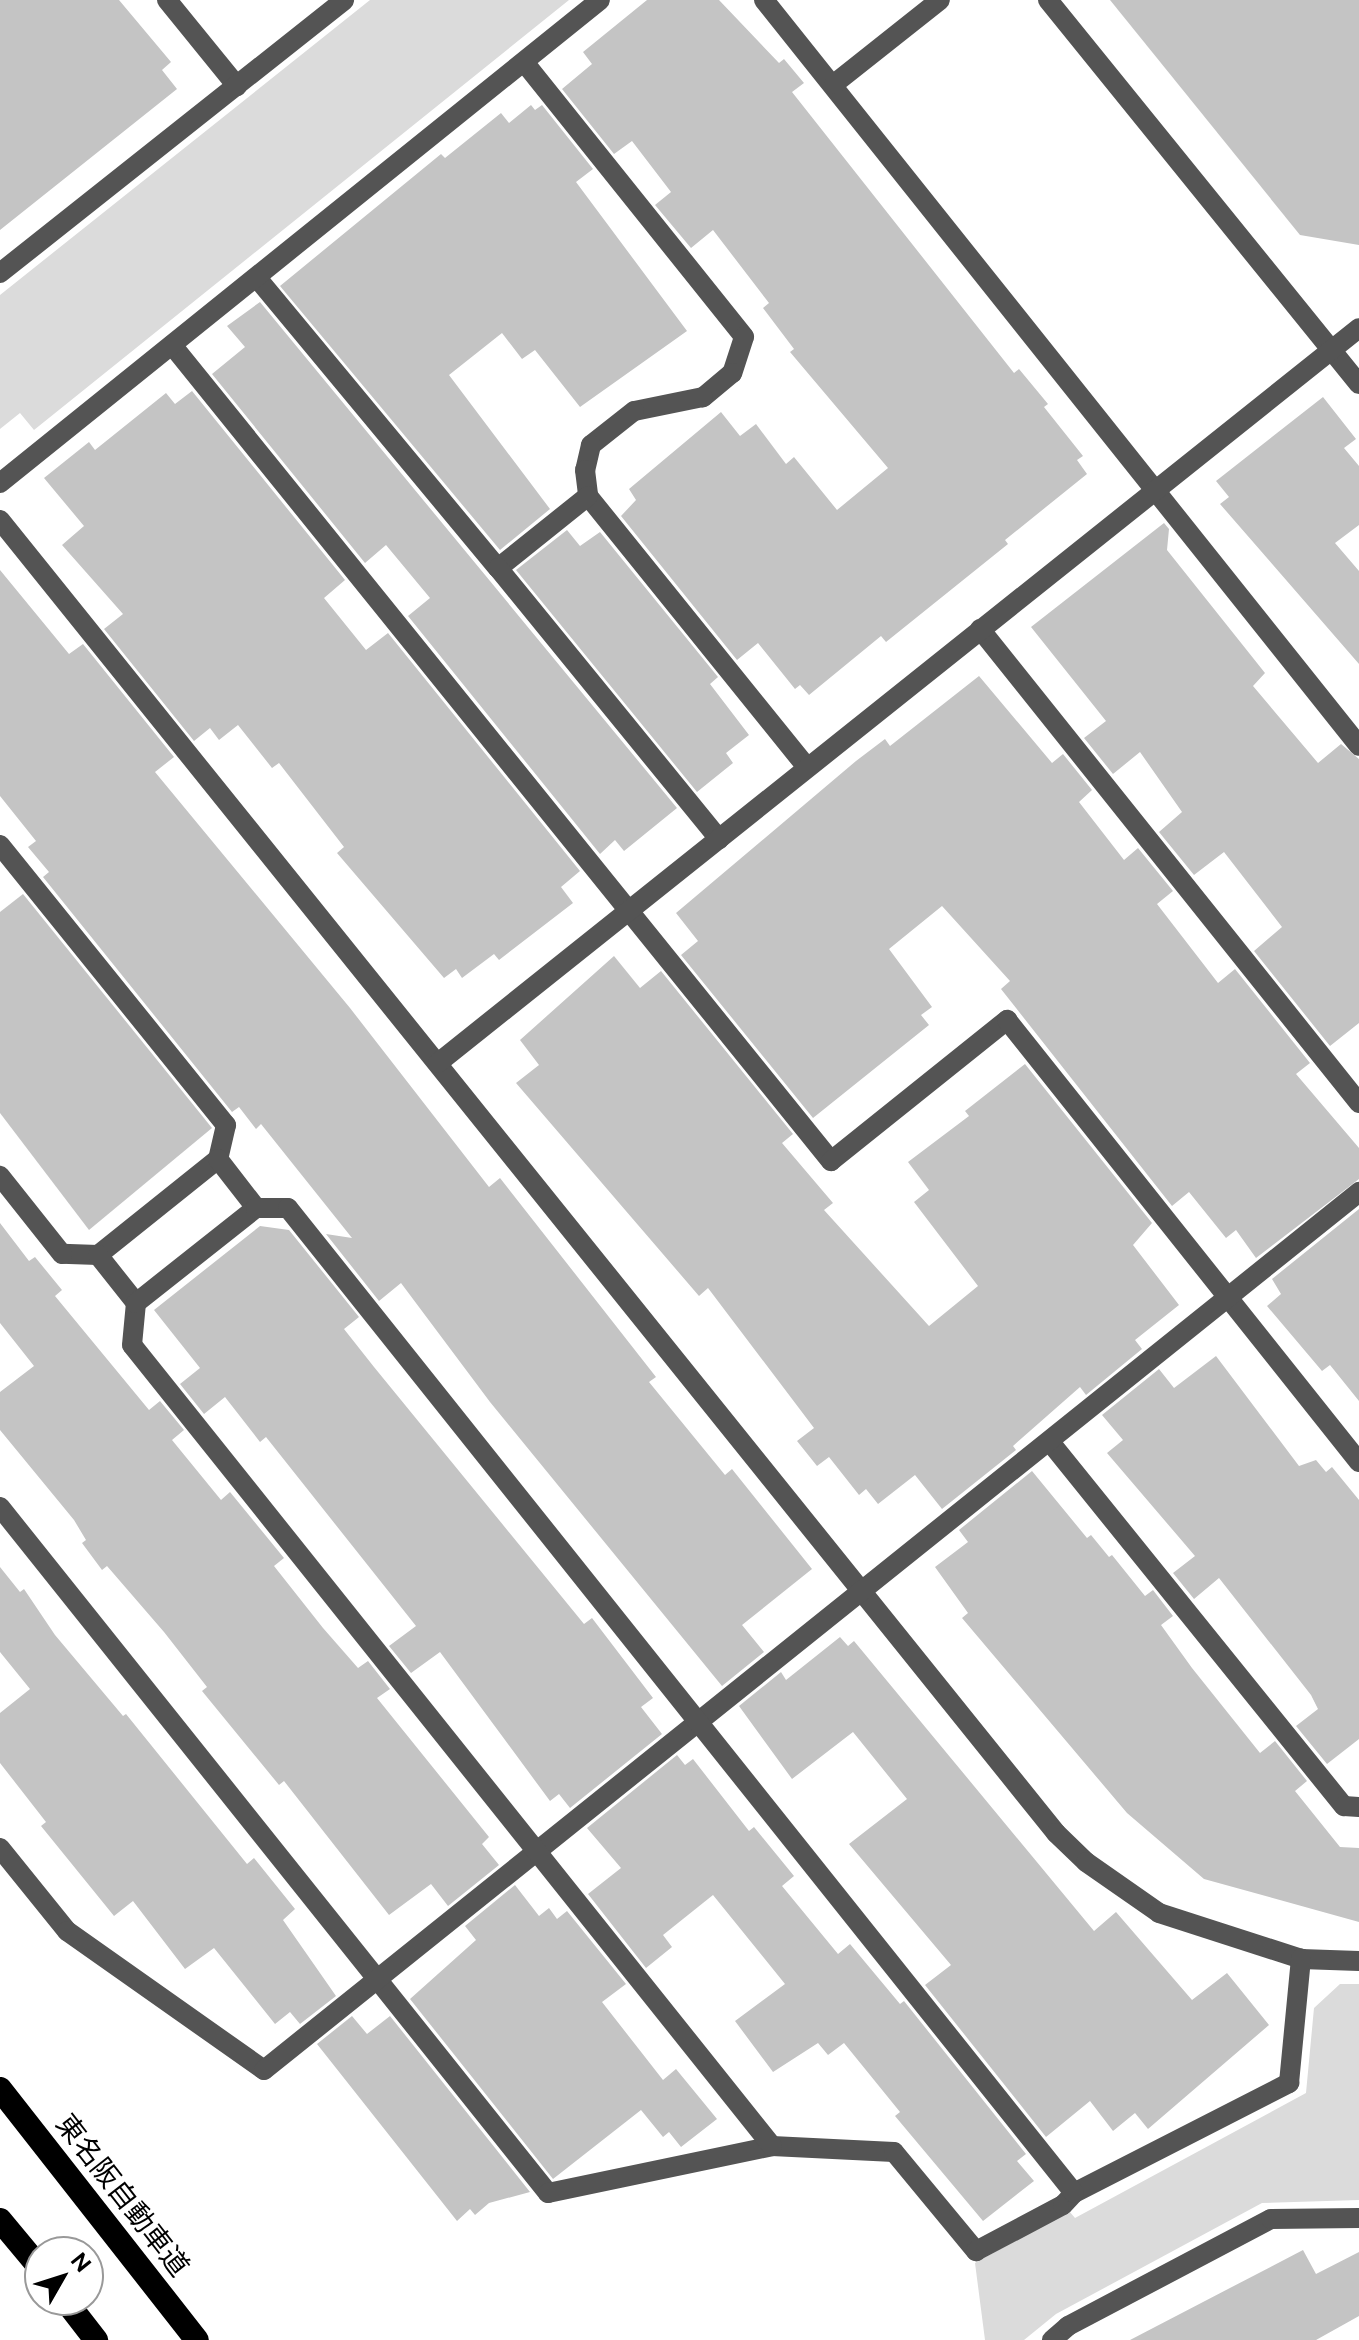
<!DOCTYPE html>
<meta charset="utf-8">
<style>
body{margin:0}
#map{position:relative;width:1359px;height:2340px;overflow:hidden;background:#fff;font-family:"Public Sans","Noto Sans JP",sans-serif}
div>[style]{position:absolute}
.green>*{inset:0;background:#dbdbdb}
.building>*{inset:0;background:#c4c4c4}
.minor>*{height:20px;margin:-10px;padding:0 10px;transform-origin:10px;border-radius:10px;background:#545454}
.highway>*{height:24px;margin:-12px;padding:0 12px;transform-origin:12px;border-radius:12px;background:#000}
span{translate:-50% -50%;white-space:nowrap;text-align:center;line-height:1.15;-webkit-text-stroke:7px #fff;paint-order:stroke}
.street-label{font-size:28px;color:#000}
.north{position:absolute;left:24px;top:2236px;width:80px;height:80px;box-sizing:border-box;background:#fff;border:2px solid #999;border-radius:50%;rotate:51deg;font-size:22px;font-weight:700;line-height:32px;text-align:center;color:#000}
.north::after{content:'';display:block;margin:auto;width:28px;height:36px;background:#000;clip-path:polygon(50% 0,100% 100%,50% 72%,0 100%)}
</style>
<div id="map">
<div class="green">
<i style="clip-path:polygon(370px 0,569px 0,34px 430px,20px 413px,0 429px,0 295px)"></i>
<i style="clip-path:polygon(1340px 1984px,1359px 1984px,1359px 2200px,1262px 2203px,1056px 2314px,1024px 2340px,985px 2340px,975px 2263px,1069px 2211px,1075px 2218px,1306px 2093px,1314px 2008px)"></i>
</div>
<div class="building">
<i style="clip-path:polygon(0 0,119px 0,171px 62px,162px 70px,177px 89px,0 230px)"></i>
<i style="clip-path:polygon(647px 0,719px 0,779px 63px,784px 59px,804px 83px,792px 92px,1014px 373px,1019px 369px,1048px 404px,1044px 407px,1083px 456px,1077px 460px,1087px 474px,1005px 540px,1008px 544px,886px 642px,881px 636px,809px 695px,800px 685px,795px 689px,758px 643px,737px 660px,621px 516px,636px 500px,629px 489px,721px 412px,740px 436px,756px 424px,786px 464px,794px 457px,837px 510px,888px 468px,790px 352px,794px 349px,763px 308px,769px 303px,713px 230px,691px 248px,655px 205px,671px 192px,632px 141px,614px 154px,562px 89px,592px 64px,583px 52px)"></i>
<i style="clip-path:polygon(1110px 0,1359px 0,1359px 245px,1300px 235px)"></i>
<i style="clip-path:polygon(531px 105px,535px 110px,542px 105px,593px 169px,576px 182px,687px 331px,580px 407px,535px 350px,522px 359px,502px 333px,449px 375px,550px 509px,500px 550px,280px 286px,441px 154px,445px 158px,501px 113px,509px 123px)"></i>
<i style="clip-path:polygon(260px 302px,677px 808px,624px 851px,615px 840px,600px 854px,408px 616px,430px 598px,386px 545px,365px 563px,212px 374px,245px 347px,227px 326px)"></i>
<i style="clip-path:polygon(192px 391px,345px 580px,324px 598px,366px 650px,388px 633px,580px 871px,561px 887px,573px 903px,499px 960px,494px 954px,462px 978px,456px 969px,444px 978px,337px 853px,344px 847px,279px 763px,272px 768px,238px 725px,219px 740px,210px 728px,194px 741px,104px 629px,123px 614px,62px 545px,84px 526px,44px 478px,89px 442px,95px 450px,166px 393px,175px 404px)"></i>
<i style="clip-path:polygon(1323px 397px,1356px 439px,1344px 448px,1359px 466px,1359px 525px,1335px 543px,1359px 571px,1359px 664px,1220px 504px,1229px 497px,1216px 481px)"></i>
<i style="clip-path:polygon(1164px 523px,1169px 529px,1167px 550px,1265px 673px,1253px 686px,1318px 763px,1341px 744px,1359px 759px,1359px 1023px,1330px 1046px,1254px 951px,1282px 927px,1224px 852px,1194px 875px,1159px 832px,1182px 812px,1140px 752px,1113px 774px,1084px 738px,1106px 721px,1031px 627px)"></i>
<i style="clip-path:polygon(567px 530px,580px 546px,600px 532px,718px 677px,710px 684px,749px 735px,726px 753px,733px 763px,697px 792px,516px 570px)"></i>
<i style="clip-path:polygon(0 570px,69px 654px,83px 644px,174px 757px,155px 772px,350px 1008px,489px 1187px,500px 1178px,656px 1377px,649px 1382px,725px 1475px,732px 1469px,812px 1569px,742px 1625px,764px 1652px,722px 1686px,490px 1402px,401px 1283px,379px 1301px,326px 1234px,352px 1238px,261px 1124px,256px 1129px,239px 1107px,232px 1112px,43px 877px,49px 872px,28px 847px,36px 841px,0 796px)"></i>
<i style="clip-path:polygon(979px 676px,1052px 763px,1063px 754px,1092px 790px,1079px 802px,1124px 860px,1138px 848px,1173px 891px,1157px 904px,1218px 983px,1235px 969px,1310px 1063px,1296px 1074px,1359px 1148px,1359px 1179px,1256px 1258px,1236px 1230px,1226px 1238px,1189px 1192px,1172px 1206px,1001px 989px,1010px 981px,942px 906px,889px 949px,932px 1007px,921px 1015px,929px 1025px,813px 1118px,681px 955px,698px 941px,676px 913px,856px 761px,885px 739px,890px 746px)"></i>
<i style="clip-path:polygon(23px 894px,212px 1128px,89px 1230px,0 1113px,0 912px)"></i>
<i style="clip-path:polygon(614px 956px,640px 988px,661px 971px,793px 1134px,782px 1143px,833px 1203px,824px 1210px,929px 1326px,978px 1286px,914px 1202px,929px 1190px,908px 1162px,969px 1116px,965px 1111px,1025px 1064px,1152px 1223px,1133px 1245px,1179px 1305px,1135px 1340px,1142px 1349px,1086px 1395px,1080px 1387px,1013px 1446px,1016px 1450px,942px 1509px,915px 1475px,878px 1504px,866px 1489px,859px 1495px,829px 1457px,817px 1466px,797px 1441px,814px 1428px,708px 1288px,699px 1296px,516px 1083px,539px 1065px,520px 1040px)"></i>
<i style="clip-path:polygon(1359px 1209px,1359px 1401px,1330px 1365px,1322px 1371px,1267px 1306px,1281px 1294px,1272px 1279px)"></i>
<i style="clip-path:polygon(0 1223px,29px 1261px,35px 1257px,62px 1290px,55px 1296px,149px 1410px,160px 1401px,184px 1430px,172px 1440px,221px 1500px,230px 1492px,284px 1558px,274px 1566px,323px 1628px,358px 1668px,368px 1661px,390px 1689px,377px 1698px,489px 1837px,482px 1844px,499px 1865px,448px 1906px,431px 1884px,389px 1915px,284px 1781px,279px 1785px,202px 1691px,207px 1687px,164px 1632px,107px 1566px,102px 1570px,82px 1543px,86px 1540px,74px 1520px,0 1430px,0 1392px,34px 1366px,0 1323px)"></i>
<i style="clip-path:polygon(260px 1226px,289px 1230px,359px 1317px,344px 1329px,374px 1367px,584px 1624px,592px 1618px,653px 1698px,641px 1707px,662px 1734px,570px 1808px,559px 1794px,550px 1801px,440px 1652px,411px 1673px,389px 1646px,416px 1626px,266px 1437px,260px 1442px,225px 1397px,204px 1414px,180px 1384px,200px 1368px,154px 1310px)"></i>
<i style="clip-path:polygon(1216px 1356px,1299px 1466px,1316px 1460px,1326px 1472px,1332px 1467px,1359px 1500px,1359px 1739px,1327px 1764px,1296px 1726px,1318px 1709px,1311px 1695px,1219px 1578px,1194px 1599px,1173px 1573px,1195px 1556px,1107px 1453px,1123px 1440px,1102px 1415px,1159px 1369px,1174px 1388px)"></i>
<i style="clip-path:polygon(1032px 1471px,1087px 1538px,1091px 1535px,1109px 1557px,1112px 1555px,1145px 1596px,1153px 1590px,1173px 1616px,1161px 1625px,1192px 1668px,1260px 1753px,1275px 1741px,1307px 1781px,1295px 1791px,1340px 1847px,1359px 1848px,1359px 1922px,1204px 1879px,1127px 1813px,962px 1618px,968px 1613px,935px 1567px,968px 1542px,959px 1530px)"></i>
<i style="clip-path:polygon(0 1567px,20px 1592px,24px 1589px,55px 1635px,123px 1716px,126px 1714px,247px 1864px,254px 1858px,295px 1909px,283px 1920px,336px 1996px,300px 2024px,290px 2012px,275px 2024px,214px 1948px,185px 1969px,133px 1901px,114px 1916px,41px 1826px,46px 1822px,0 1763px,0 1713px,30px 1689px,0 1652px)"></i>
<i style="clip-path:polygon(840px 1637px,848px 1646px,854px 1641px,1094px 1931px,1116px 1912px,1192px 2000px,1227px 1973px,1269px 2025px,1148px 2129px,1135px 2113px,1113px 2131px,1090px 2101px,1046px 2137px,925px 1985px,951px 1965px,849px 1844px,907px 1799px,853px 1732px,792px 1779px,739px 1706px,781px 1672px,786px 1680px)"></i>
<i style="clip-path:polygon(677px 1755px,685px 1765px,693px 1759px,749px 1831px,754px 1827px,794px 1876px,782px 1886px,838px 1954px,850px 1944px,900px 2004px,904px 2001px,1026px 2154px,1017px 2161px,1034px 2181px,983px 2221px,895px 2116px,900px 2112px,844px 2043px,828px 2055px,818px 2043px,773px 2072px,735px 2021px,785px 1984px,713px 1895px,663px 1935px,672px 1947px,646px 1968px,588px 1894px,621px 1868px,587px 1828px)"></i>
<i style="clip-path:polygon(515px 1885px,539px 1916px,549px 1908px,557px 1919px,567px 1911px,626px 1984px,602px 2002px,663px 2080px,676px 2069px,717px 2119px,681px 2147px,669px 2132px,663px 2137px,641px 2110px,553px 2179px,410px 1999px,476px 1940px,465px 1926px)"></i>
<i style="clip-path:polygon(352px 2016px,367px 2034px,390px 2016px,530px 2192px,489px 2203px,475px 2215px,470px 2209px,457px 2221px,317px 2044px)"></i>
<i style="clip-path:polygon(1303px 2250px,1316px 2274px,1359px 2252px,1359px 2316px,1316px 2340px,1130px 2340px)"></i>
</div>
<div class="minor">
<i style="left:167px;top:0;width:111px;rotate:50.9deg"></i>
<i style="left:764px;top:0;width:954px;rotate:51.42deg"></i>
<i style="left:1048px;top:0;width:494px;rotate:51deg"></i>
<i style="left:524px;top:62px;width:352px;rotate:51.3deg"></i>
<i style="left:744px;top:337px;width:38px;rotate:108deg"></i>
<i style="left:732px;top:373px;width:38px;rotate:140deg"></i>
<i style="left:703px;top:397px;width:70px;rotate:168.5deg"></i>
<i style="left:634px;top:411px;width:55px;rotate:141.7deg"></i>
<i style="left:591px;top:445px;width:26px;rotate:103deg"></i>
<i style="left:585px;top:470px;width:26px;rotate:83deg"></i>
<i style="left:588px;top:496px;width:348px;rotate:51.1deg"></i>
<i style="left:834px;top:84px;width:135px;rotate:-38.4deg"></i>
<i style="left:0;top:273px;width:439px;rotate:-38.4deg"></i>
<i style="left:257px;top:278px;width:377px;rotate:50.3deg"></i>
<i style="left:172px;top:345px;width:1049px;rotate:51.08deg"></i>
<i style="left:831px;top:1161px;width:226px;rotate:-38.7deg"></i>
<i style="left:1007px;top:1020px;width:565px;rotate:51.47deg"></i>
<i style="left:0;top:483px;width:770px;rotate:-38.83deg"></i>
<i style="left:588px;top:496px;width:115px;rotate:141.3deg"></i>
<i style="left:498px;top:568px;width:350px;rotate:50.8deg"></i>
<i style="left:0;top:520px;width:1685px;rotate:51.19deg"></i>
<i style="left:1056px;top:1833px;width:42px;rotate:44deg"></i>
<i style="left:1086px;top:1862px;width:89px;rotate:34.9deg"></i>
<i style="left:1159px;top:1913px;width:149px;rotate:17.9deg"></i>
<i style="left:1301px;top:1959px;width:58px;rotate:2deg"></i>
<i style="left:980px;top:629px;width:607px;rotate:51.35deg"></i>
<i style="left:0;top:845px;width:360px;rotate:51.1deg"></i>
<i style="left:226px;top:1125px;width:35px;rotate:103deg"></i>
<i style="left:218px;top:1159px;width:154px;rotate:141.3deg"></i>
<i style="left:98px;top:1255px;width:36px;rotate:-178deg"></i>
<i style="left:62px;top:1254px;width:100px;rotate:-128.5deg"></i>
<i style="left:438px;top:1063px;width:1178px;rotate:-38.59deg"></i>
<i style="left:218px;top:1159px;width:62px;rotate:52.2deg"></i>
<i style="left:98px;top:1255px;width:61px;rotate:51.6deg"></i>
<i style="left:1050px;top:1442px;width:468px;rotate:51.1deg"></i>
<i style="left:1344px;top:1806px;width:15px;rotate:4deg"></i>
<i style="left:0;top:1507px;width:878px;rotate:51.38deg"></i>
<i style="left:548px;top:2193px;width:229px;rotate:-11.8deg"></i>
<i style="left:772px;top:2146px;width:122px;rotate:2.8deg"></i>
<i style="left:894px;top:2152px;width:129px;rotate:50.4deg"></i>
<i style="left:976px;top:2251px;width:98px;rotate:-27.9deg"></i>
<i style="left:1063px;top:2205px;width:16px;rotate:-47deg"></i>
<i style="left:1074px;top:2193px;width:242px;rotate:-27.1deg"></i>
<i style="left:1289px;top:2083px;width:125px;rotate:-84.5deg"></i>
<i style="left:0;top:1848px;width:107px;rotate:51.1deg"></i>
<i style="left:67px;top:1931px;width:241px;rotate:35.2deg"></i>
<i style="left:264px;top:2070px;width:1404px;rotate:-38.72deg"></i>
<i style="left:772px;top:2146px;width:1025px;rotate:-128.62deg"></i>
<i style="left:132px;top:1345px;width:42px;rotate:-84.6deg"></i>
<i style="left:136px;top:1303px;width:153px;rotate:-38.4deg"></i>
<i style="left:256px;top:1208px;width:32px"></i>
<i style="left:288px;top:1208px;width:1260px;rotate:51.41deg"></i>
<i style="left:1052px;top:2340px;width:21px;rotate:-41deg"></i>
<i style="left:1068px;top:2326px;width:229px;rotate:-27.8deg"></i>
<i style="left:1271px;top:2219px;width:88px;rotate:-0.7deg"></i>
</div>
<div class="highway">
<i style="left:0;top:2089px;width:319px;rotate:51.9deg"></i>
<i style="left:0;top:2220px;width:62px;rotate:50.2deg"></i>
<i style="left:65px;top:2300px;width:51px;rotate:52.2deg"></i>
</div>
<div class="street-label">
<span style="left:123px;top:2195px;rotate:52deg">東名阪自動車道</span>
</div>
<div class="north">N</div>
</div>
